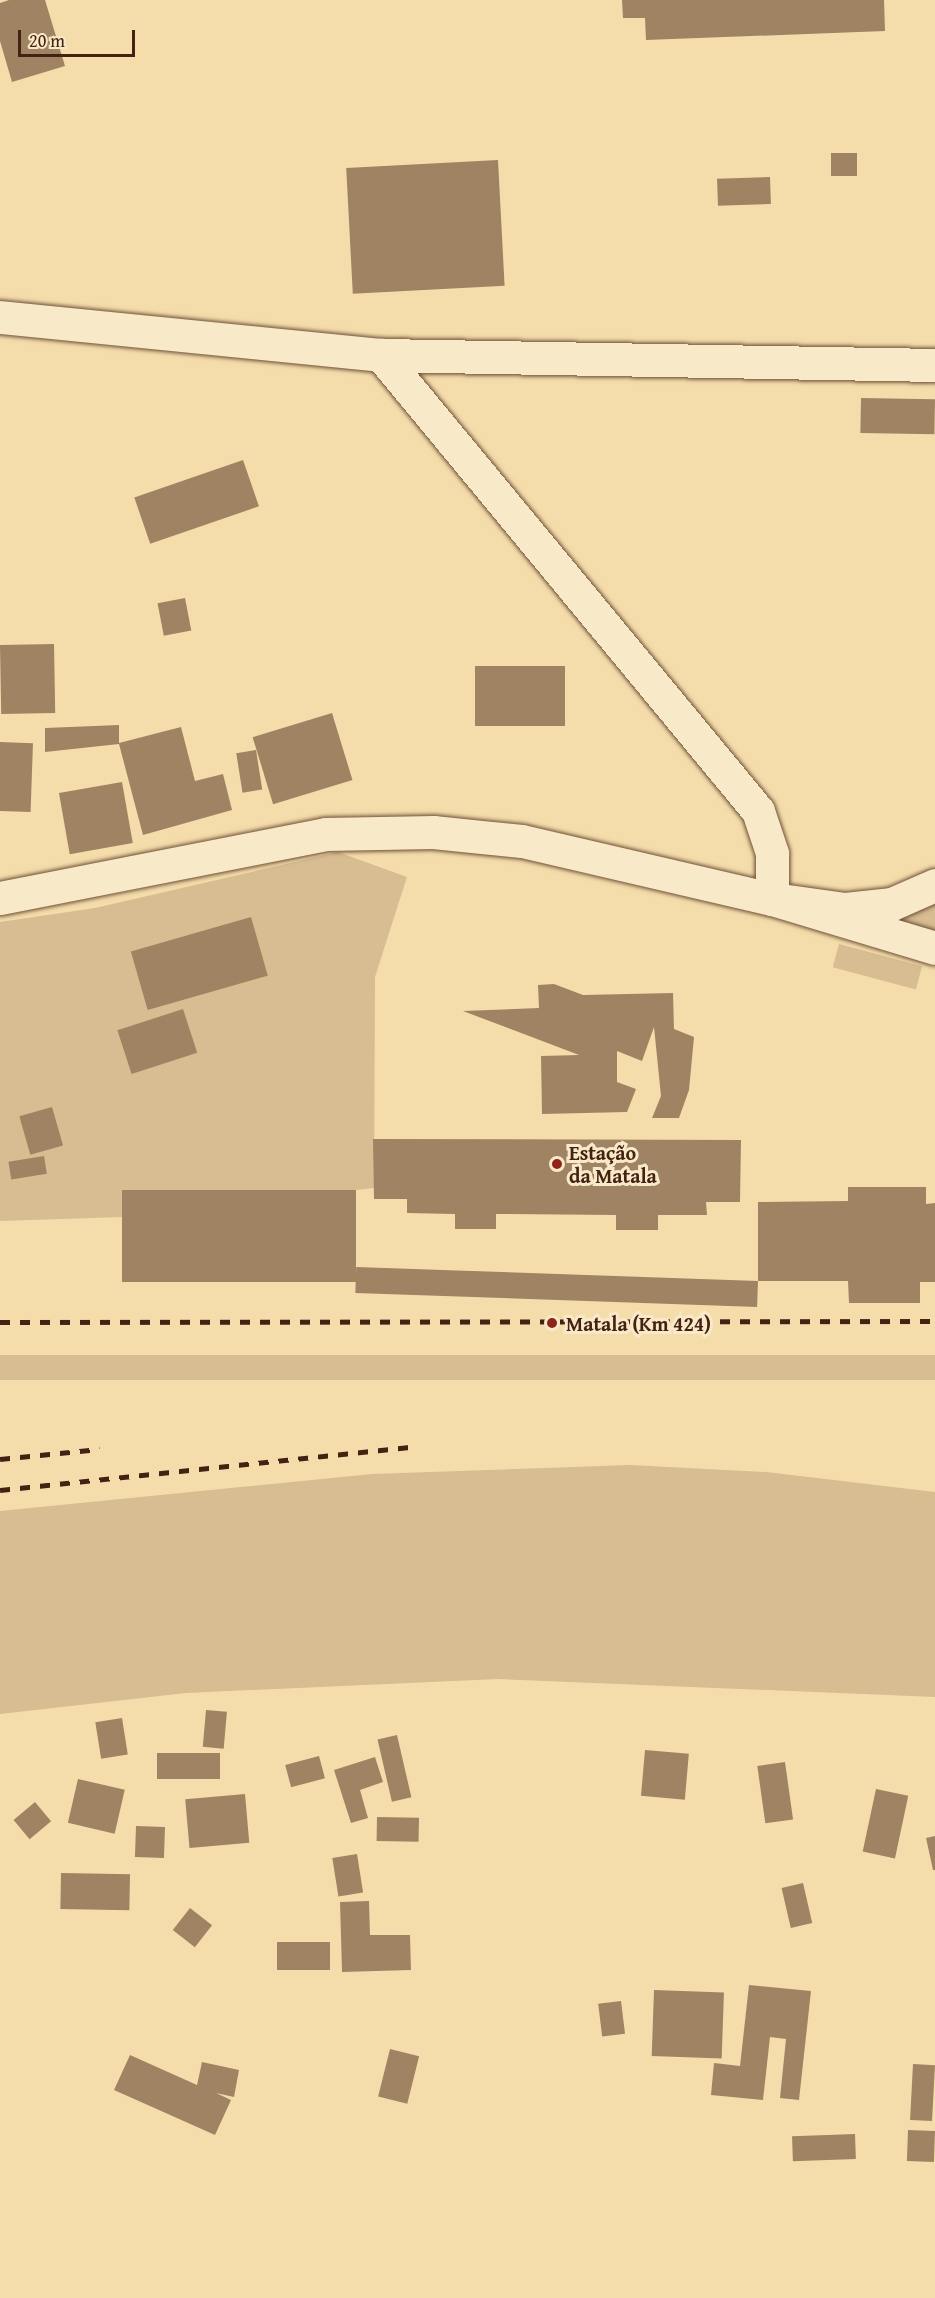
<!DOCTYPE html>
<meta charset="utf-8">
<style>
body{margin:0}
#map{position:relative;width:935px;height:2298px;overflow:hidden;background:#f5ddab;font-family:"Gentium Book Plus",serif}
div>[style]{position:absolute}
.green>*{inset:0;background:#d7bd91;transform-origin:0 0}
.building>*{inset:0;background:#a08362;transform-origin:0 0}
.roads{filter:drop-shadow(0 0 2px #705138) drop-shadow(0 0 2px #705138)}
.street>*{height:33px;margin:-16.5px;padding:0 16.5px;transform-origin:16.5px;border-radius:16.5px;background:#f8e9c8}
.rail>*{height:4.5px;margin-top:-2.25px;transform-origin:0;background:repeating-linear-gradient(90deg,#442212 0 10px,transparent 0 20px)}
.dots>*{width:16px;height:16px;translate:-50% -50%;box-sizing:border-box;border:3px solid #f8e9c8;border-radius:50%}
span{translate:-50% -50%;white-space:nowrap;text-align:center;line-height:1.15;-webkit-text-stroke:6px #f8e9c8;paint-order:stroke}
.poi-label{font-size:20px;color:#442212;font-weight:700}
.left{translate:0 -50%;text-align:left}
.scale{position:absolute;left:18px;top:30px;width:117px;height:27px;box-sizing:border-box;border:3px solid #442212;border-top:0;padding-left:8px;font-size:18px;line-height:21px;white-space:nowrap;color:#442212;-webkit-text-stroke:4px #f8e9c8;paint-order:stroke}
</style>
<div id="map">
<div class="green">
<i style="clip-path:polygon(338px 852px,407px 877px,375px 977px,374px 1188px,123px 1217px,0 1221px,0 922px,95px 908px)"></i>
<i style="clip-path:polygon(935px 903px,935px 935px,875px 920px,907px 914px)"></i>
<i style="left:839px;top:944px;width:86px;height:24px;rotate:15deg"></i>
<i style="left:935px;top:1355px;width:25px;height:935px;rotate:90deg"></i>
<i style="clip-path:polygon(630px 1465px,766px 1472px,935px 1492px,935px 1697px,498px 1679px,186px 1693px,0 1714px,0 1511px,372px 1474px)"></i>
</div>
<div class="building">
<i style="clip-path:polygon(9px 0,45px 0,65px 66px,12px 82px,0 41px,0 3px)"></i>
<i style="clip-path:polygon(622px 0,884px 0,885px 31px,646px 40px,645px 18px,623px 18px)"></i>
<i style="left:857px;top:153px;width:23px;height:26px;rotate:90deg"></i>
<i style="left:498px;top:160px;width:126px;height:152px;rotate:87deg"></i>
<i style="left:770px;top:177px;width:27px;height:53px;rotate:88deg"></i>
<i style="left:861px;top:398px;width:74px;height:35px;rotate:1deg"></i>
<i style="left:243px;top:460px;width:49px;height:115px;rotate:71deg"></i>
<i style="left:185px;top:598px;width:33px;height:28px;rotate:79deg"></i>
<i style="left:54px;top:644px;width:69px;height:54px;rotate:89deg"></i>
<i style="left:475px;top:666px;width:90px;height:60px"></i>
<i style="left:332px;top:713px;width:70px;height:83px;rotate:73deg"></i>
<i style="clip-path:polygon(119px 725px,119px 743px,181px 727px,195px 781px,223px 774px,232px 810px,143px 835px,119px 744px,45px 752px,45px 728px)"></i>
<i style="left:0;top:742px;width:33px;height:69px;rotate:2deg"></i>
<i style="left:256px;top:750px;width:40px;height:20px;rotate:81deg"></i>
<i style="left:122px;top:782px;width:62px;height:64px;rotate:80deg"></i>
<i style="left:251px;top:917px;width:61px;height:125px;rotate:74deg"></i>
<i style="clip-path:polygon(554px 984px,583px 995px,673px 993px,674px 1029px,694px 1037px,689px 1090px,679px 1118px,652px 1118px,661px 1096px,654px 1027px,642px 1061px,617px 1051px,617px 1082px,636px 1089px,627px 1112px,542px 1114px,541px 1056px,579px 1055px,463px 1011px,539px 1008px,538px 985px)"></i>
<i style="left:183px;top:1009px;width:46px;height:69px;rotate:72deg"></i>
<i style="left:52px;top:1107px;width:40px;height:34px;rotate:74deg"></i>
<i style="clip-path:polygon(373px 1139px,741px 1140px,740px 1202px,706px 1202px,707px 1215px,658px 1215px,658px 1230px,616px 1230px,616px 1215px,496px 1214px,496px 1229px,455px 1229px,455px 1214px,407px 1213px,407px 1199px,374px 1199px)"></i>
<i style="left:44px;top:1156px;width:18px;height:36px;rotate:81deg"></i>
<i style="clip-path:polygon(848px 1187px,926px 1187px,926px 1204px,935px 1203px,935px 1282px,920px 1282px,920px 1303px,849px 1303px,848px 1281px,758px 1281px,758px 1202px,848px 1201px)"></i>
<i style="left:356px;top:1190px;width:92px;height:234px;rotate:90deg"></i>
<i style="left:758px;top:1281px;width:26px;height:402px;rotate:92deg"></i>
<i style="left:206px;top:1710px;width:21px;height:37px;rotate:5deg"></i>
<i style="left:122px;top:1718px;width:37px;height:27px;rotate:81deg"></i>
<i style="left:397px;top:1735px;width:64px;height:20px;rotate:77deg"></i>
<i style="left:645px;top:1750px;width:44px;height:46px;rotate:5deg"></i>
<i style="left:157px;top:1753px;width:63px;height:26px"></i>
<i style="left:319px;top:1756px;width:23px;height:35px;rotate:75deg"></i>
<i style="clip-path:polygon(375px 1757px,383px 1782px,360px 1790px,368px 1818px,351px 1823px,334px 1770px)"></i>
<i style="left:785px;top:1762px;width:58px;height:28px;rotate:82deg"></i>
<i style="left:78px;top:1779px;width:48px;height:45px;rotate:13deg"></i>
<i style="left:876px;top:1789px;width:33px;height:64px;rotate:12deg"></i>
<i style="left:245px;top:1794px;width:49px;height:60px;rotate:85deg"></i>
<i style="left:35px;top:1802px;width:25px;height:28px;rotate:50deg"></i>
<i style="left:377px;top:1817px;width:42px;height:24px;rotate:1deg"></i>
<i style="left:165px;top:1827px;width:31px;height:29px;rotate:92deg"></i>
<i style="clip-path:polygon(935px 1836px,935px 1870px,933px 1870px,926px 1838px)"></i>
<i style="left:357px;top:1854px;width:39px;height:25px;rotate:81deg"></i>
<i style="left:61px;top:1873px;width:69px;height:36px;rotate:1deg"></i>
<i style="left:803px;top:1883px;width:41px;height:22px;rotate:77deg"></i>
<i style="clip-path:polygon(369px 1901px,370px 1935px,410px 1935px,411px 1970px,342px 1972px,340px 1902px)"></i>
<i style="left:190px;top:1908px;width:28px;height:28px;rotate:38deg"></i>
<i style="left:330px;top:1942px;width:28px;height:53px;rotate:90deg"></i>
<i style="clip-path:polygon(749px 1985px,811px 1991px,799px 2100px,780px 2098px,786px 2039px,770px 2037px,763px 2100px,711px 2095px,714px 2063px,740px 2066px)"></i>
<i style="left:654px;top:1990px;width:70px;height:66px;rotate:2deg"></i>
<i style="left:621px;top:2001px;width:33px;height:23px;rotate:83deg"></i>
<i style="left:390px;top:2049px;width:30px;height:49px;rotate:14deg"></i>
<i style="clip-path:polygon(130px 2055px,197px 2085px,202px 2062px,239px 2070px,234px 2097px,216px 2093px,231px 2100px,215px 2135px,114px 2090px)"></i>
<i style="left:913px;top:2064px;width:22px;height:56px;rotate:3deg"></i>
<i style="left:908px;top:2130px;width:27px;height:31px;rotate:2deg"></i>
<i style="left:855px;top:2134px;width:25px;height:63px;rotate:88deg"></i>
</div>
<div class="roads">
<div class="street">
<i style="left:0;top:317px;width:383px;rotate:5.7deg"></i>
<i style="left:935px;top:885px;width:47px;rotate:156.2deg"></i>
<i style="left:892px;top:904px;width:47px;rotate:173.9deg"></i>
<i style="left:845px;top:909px;width:74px;rotate:-172.2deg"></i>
<i style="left:772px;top:899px;width:170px;rotate:16.7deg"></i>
<i style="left:0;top:898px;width:331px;rotate:-11.1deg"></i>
<i style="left:325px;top:834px;width:108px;rotate:-1.1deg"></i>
<i style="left:433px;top:832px;width:89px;rotate:5.8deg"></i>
<i style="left:522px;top:841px;width:257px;rotate:13.1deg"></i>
<i style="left:772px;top:899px;width:46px;rotate:-90deg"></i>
<i style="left:772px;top:853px;width:44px;rotate:-108.4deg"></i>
<i style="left:758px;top:811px;width:592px;rotate:-129.58deg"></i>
<i style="left:381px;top:355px;width:554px;rotate:1.03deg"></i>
</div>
</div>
<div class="rail">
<i style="left:0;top:1322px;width:935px;rotate:-0.06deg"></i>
<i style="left:0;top:1459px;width:100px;rotate:-5.8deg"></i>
<i style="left:0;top:1490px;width:412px;rotate:-6deg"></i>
</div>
<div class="dots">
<i style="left:557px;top:1164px;background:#8f2418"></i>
<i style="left:552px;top:1323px;background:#8f2418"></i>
</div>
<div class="poi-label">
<span class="left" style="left:569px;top:1164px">Estação<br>da Matala</span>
<span class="left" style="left:566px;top:1323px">Matala (Km 424)</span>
</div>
<div class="scale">20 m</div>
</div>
